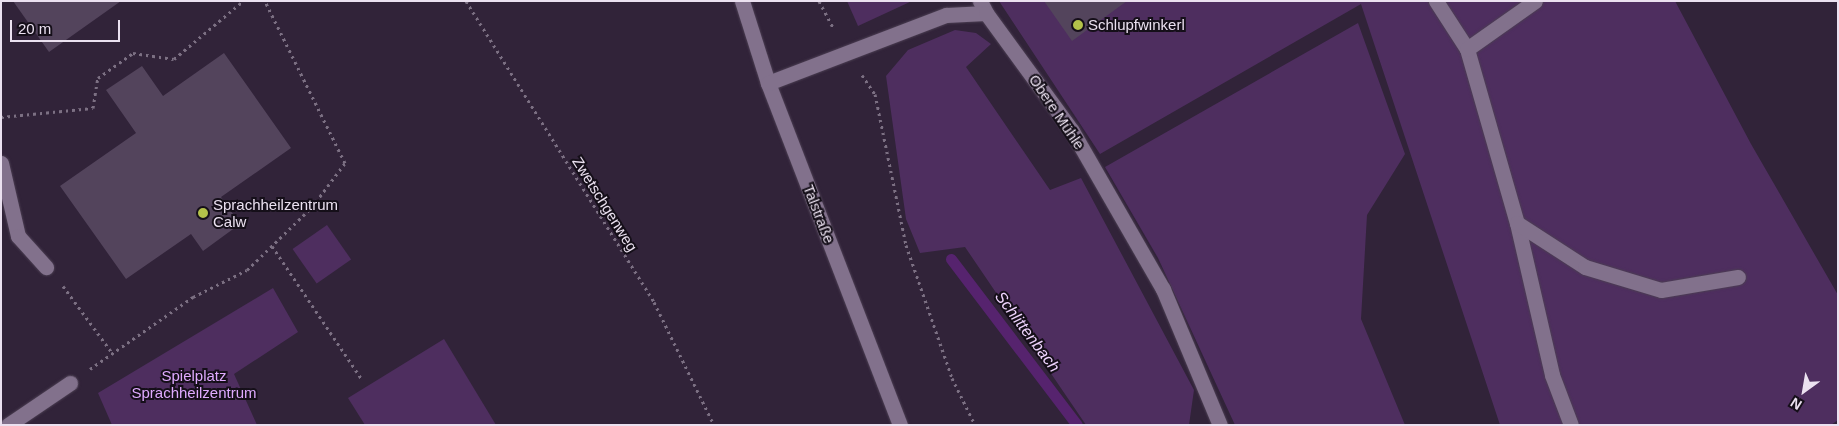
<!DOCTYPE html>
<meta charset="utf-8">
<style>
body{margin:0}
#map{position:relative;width:1839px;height:426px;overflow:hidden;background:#312339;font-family:Helvetica,sans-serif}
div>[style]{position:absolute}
.green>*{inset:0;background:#4e2e5f;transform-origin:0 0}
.stream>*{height:11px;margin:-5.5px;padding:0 5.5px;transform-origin:5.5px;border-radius:5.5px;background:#56236e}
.building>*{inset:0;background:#53445c}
.path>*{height:3px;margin-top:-1.5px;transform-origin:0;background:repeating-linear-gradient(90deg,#7c7083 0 2.5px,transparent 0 6.5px)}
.roads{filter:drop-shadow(0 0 1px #4b3e52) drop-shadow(0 0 1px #4b3e52)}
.lane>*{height:15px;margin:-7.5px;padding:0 7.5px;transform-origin:7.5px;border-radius:7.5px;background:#82718c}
.street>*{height:15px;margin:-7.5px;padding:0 7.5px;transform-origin:7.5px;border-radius:7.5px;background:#82718c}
.dots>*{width:14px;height:14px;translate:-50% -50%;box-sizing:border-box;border:2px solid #150f19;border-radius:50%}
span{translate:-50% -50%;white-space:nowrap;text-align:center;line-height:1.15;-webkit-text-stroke:4px #150f19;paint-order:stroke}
.poi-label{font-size:15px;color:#ebe1f0}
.left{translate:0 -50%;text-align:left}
.street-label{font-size:15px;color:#ebe1f0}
.park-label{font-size:15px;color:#dfaafe}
.water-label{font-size:16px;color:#eed3fd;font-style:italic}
.frame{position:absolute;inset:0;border:2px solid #ebe1f0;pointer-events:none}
.north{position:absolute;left:1779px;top:366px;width:50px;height:50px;-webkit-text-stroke:4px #150f19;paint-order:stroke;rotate:212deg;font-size:14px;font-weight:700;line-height:20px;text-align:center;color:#ebe1f0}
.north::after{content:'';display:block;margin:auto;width:18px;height:22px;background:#ebe1f0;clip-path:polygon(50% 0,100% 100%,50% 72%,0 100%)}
.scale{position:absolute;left:10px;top:20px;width:110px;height:22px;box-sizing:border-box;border:2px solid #ebe1f0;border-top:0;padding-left:6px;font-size:15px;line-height:18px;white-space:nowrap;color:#ebe1f0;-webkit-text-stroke:4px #150f19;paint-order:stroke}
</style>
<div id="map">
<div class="green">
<i style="clip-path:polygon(847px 1px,912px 1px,858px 26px)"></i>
<i style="clip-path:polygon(999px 1px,1675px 1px,1751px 144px,1838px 295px,1838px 420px,1831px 425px,1500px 425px,1361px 4px,1100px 154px)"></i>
<i style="clip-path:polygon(1358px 23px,1405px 154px,1367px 215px,1361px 319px,1405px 425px,1235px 425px,1158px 258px,1105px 167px)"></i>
<i style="clip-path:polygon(955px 30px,976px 33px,991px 44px,966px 67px,1050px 190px,1081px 178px,1194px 390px,1189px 425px,1086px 425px,965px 247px,920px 253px,906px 219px,886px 76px,908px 50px)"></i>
<i style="left:327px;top:225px;width:42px;height:42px;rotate:55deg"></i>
<i style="clip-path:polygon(273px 288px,298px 332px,234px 374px,257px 425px,112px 425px,98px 393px)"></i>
<i style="clip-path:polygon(444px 339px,496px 425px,365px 425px,348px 398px)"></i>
</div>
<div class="stream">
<i style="left:951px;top:259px;width:208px;rotate:52.8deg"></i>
</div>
<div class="building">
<i style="clip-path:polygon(13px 1px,121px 1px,49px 52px)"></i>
<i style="clip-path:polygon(1044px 1px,1127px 1px,1072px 41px)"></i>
<i style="clip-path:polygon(224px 53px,291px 148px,221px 197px,240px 224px,203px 251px,191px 234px,126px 279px,60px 186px,136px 133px,106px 90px,142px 66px,163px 96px)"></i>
</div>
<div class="path">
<i style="left:466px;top:1px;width:355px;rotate:58deg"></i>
<i style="left:654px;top:302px;width:137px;rotate:64deg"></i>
<i style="left:819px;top:1px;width:32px;rotate:62deg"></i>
<i style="left:862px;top:75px;width:23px;rotate:56deg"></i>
<i style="left:875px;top:94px;width:154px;rotate:78.4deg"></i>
<i style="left:906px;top:245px;width:141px;rotate:70.9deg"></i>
<i style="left:952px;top:378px;width:52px;rotate:63.9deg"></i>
<i style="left:1px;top:117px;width:92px;rotate:-5.6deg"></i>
<i style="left:93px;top:108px;width:30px;rotate:-81deg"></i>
<i style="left:98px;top:78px;width:43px;rotate:-35.5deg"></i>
<i style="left:133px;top:53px;width:41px;rotate:8.3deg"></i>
<i style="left:174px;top:59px;width:90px;rotate:-40deg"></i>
<i style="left:272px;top:246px;width:159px;rotate:56deg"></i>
<i style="left:63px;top:286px;width:84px;rotate:53.7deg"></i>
<i style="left:90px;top:369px;width:126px;rotate:-35deg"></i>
<i style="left:193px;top:297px;width:60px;rotate:-26.6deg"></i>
<i style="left:247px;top:270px;width:91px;rotate:-44.1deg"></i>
<i style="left:312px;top:207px;width:55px;rotate:-53.1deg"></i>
<i style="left:345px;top:163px;width:181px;rotate:-116.3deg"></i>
</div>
<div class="roads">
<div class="lane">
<i style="left:980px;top:1px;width:13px;rotate:63deg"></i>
<i style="left:1436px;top:1px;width:57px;rotate:57.1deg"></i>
<i style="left:1467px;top:49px;width:181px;rotate:74deg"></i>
<i style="left:1517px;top:223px;width:156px;rotate:77deg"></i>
<i style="left:1552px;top:375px;width:53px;rotate:69.2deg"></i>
<i style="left:1467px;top:49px;width:83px;rotate:-35.2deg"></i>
<i style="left:1px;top:163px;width:75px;rotate:76.9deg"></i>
<i style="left:18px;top:236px;width:42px;rotate:47.9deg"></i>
<i style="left:1517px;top:223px;width:81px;rotate:32.9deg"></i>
<i style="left:1585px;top:267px;width:79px;rotate:16.8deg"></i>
<i style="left:1661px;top:290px;width:78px;rotate:-9.6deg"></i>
</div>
<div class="street">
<i style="left:742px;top:1px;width:86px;rotate:72.4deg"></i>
<i style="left:768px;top:83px;width:367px;rotate:68.9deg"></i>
<i style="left:768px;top:83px;width:191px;rotate:-20.9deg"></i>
<i style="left:946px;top:15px;width:40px;rotate:-2.9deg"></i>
<i style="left:986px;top:13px;width:146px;rotate:53.9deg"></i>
<i style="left:1072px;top:131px;width:182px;rotate:60.1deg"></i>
<i style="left:1163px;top:289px;width:147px;rotate:67.3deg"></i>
<i style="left:8px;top:425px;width:75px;rotate:-34.1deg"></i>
</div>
</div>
<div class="dots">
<i style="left:1078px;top:25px;background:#b4c24a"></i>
<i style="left:203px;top:213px;background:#b4c24a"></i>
</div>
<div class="poi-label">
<span class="left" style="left:1088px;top:25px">Schlupfwinkerl</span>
<span class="left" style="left:213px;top:213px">Sprachheilzentrum<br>Calw</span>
</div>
<div class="street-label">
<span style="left:1057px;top:112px;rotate:56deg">Obere Mühle</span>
<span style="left:605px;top:204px;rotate:58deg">Zwetschgenweg</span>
<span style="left:819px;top:214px;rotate:69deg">Talstraße</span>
</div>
<div class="park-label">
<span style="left:194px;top:384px">Spielplatz<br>Sprachheilzentrum</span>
</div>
<div class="water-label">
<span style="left:1027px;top:332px;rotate:53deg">Schlittenbach</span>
</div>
<div class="frame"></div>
<div class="north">N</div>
<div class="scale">20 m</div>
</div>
